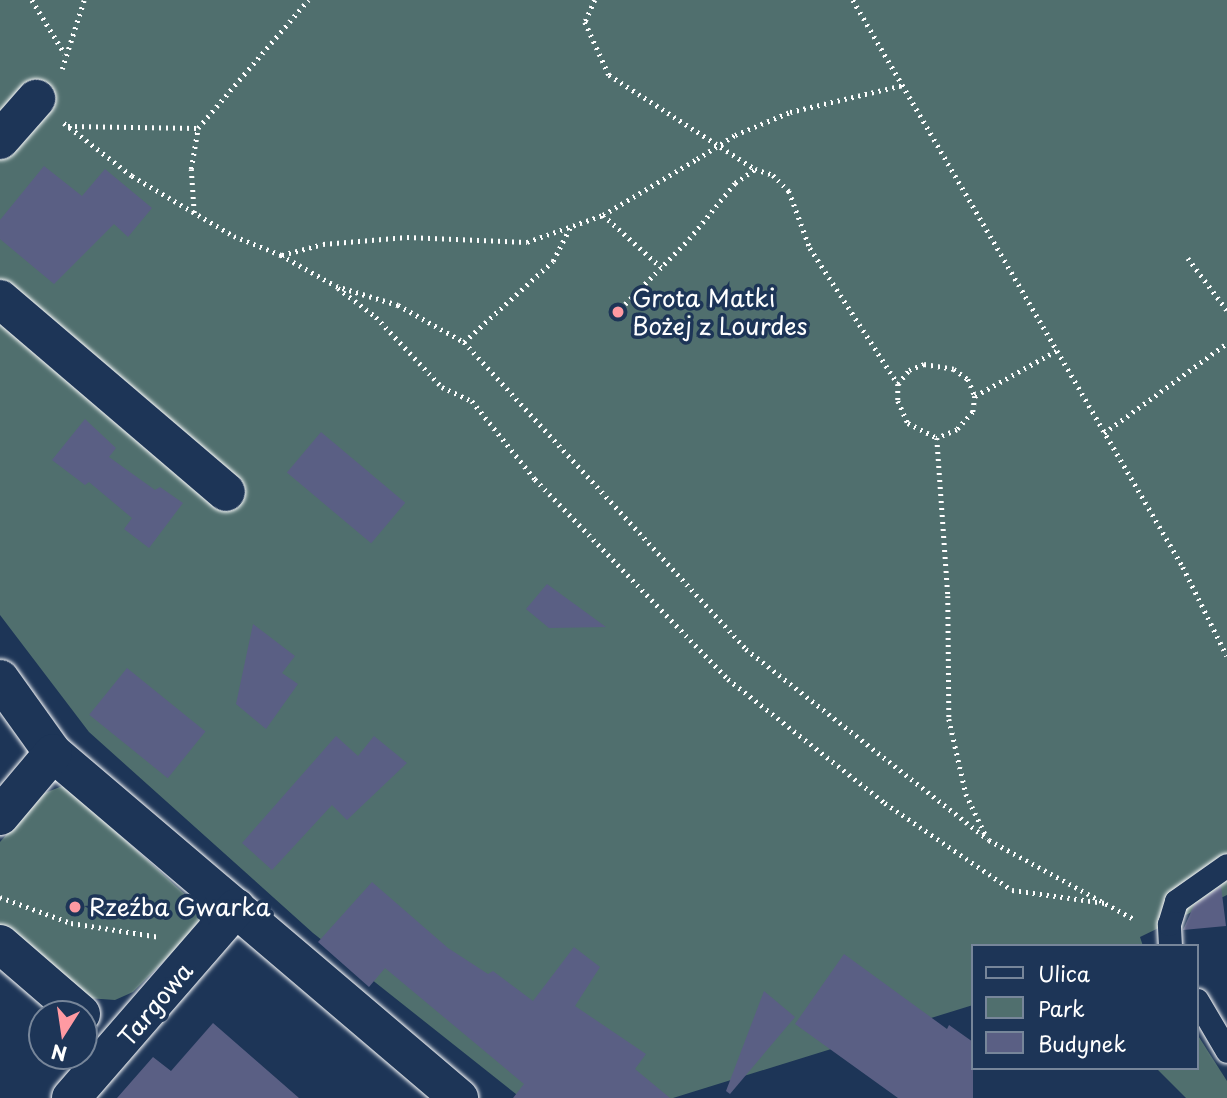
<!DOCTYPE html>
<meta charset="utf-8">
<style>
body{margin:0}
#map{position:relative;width:1227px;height:1098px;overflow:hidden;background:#1d3557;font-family:"Playpen Sans",sans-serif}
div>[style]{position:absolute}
.green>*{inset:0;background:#506f6e}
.building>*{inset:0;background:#5a5f84;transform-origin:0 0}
.path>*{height:4.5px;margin-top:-2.25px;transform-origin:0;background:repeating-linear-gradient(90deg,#fff 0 2px,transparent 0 7px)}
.roads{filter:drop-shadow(0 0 2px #fff) drop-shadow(0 0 2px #fff)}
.lane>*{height:23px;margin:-11.5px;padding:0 11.5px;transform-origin:11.5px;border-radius:11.5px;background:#1d3557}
.street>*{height:38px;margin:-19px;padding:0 19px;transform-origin:19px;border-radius:19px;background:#1d3557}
.path-bridge>*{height:4.5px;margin-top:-2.25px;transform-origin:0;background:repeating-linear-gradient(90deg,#fff 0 2px,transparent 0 7px)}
.dots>*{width:19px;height:19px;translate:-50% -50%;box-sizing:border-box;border:4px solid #1d3557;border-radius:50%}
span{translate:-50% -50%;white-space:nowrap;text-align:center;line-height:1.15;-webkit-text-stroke:7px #1d3557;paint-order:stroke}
.poi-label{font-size:24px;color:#fff}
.left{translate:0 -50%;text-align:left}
.street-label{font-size:24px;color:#fff}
.legend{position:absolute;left:971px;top:944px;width:228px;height:126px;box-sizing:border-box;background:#1d3557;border:2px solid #77869a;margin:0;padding:9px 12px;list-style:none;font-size:21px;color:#fff}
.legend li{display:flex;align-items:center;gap:14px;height:35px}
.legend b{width:35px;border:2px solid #77869a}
.north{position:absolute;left:28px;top:1000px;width:70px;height:70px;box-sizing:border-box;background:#1d3557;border:2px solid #77869a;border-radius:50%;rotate:192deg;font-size:19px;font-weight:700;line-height:28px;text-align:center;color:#fff}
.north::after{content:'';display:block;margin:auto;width:24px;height:32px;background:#ff9aa2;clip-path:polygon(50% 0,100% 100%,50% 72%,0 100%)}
</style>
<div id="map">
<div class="green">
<i style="clip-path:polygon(0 0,1227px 0,1227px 895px,1140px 937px,1143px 946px,973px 946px,973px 1005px,673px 1098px,521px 1098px,313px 933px,89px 732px,0 615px)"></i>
<i style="clip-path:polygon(65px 785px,200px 908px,200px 925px,133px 992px,115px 1000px,87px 998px,0 929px,0 842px,42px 794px)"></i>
<i style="clip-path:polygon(1197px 1034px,1227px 1081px,1227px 1098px,1186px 1098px,1156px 1068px,1197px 1068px)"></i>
</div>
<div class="building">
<i style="clip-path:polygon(44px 166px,82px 196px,105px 169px,152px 208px,128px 237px,114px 224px,54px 284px,0 239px,0 220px)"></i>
<i style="clip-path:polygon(85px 419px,116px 448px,109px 457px,155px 490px,160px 487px,183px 503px,149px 548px,124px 529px,132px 518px,89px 482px,85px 485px,52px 460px)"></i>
<i style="left:321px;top:432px;width:110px;height:53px;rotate:40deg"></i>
<i style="clip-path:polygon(547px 584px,606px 627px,549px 628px,526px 609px)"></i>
<i style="clip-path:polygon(253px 624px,295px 656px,282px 673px,298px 684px,266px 729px,236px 704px)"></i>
<i style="left:127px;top:668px;width:101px;height:60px;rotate:39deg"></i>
<i style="clip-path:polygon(336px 736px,358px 756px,374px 736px,407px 763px,347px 820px,332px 805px,272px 870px,242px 843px)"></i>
<i style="clip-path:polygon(372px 882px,448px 948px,488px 974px,493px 971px,533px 1001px,574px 947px,600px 967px,575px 1006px,646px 1054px,635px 1069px,670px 1098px,513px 1098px,524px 1084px,385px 968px,369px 987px,318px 942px)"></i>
<i style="clip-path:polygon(1221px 886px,1226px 926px,1183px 930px,1194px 905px)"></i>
<i style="clip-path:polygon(844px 954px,947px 1029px,949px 1025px,973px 1042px,973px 1098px,898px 1098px,795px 1024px)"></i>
<i style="clip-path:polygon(764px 991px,795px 1017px,730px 1094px,726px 1091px)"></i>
<i style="clip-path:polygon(213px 1023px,299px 1098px,117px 1098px,153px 1057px,171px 1071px)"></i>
</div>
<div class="path">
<i style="left:32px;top:0;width:63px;rotate:58.6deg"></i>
<i style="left:595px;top:0;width:24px;rotate:114deg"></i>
<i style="left:585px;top:22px;width:58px;rotate:65.6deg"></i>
<i style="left:609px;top:75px;width:174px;rotate:32.8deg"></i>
<i style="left:853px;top:0;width:656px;rotate:59.8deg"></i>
<i style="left:1183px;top:567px;width:99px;rotate:63.7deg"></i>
<i style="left:62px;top:69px;width:72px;rotate:-72.3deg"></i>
<i style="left:64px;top:123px;width:86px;rotate:37.9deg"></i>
<i style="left:132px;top:176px;width:118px;rotate:30.5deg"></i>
<i style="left:234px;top:236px;width:51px;rotate:22deg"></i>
<i style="left:281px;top:255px;width:63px;rotate:29.4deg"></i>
<i style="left:336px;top:286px;width:65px;rotate:17deg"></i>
<i style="left:398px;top:305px;width:76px;rotate:29.3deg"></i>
<i style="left:464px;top:342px;width:417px;rotate:47.4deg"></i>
<i style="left:746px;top:649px;width:309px;rotate:38.2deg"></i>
<i style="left:989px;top:840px;width:167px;rotate:28.6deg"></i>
<i style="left:68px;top:126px;width:130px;rotate:0.9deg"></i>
<i style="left:198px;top:128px;width:169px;rotate:-49.3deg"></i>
<i style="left:735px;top:135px;width:60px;rotate:-22.7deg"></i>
<i style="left:790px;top:112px;width:116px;rotate:-13.4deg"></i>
<i style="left:194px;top:213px;width:44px;rotate:-93.9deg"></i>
<i style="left:191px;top:169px;width:42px;rotate:-80.3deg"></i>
<i style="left:603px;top:215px;width:78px;rotate:41.9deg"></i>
<i style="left:282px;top:255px;width:42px;rotate:-15deg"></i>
<i style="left:323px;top:244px;width:84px;rotate:-4.8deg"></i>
<i style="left:407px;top:237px;width:120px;rotate:2.4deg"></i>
<i style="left:527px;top:242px;width:81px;rotate:-19.6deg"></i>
<i style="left:603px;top:215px;width:109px;rotate:-30.8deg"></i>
<i style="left:1188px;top:258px;width:65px;rotate:53.1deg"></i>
<i style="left:338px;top:288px;width:48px;rotate:37.3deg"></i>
<i style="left:376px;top:317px;width:96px;rotate:46.7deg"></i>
<i style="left:442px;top:387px;width:33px;rotate:25deg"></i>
<i style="left:472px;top:401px;width:100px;rotate:51.1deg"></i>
<i style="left:535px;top:479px;width:278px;rotate:46deg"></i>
<i style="left:728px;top:679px;width:200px;rotate:38.3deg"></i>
<i style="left:885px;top:803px;width:154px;rotate:34.4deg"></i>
<i style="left:1012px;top:890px;width:94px;rotate:8deg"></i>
<i style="left:625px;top:304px;width:91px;rotate:-45.4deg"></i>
<i style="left:689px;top:239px;width:72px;rotate:-50.6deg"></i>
<i style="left:735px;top:183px;width:24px;rotate:-35deg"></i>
<i style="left:755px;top:169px;width:19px;rotate:18deg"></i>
<i style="left:773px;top:175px;width:23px;rotate:45deg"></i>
<i style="left:789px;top:191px;width:61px;rotate:69.8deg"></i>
<i style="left:810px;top:248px;width:162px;rotate:57.1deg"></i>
<i style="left:898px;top:384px;width:17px;rotate:90deg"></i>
<i style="left:898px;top:401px;width:24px;rotate:66deg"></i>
<i style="left:908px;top:423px;width:33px;rotate:27deg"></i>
<i style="left:937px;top:438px;width:158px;rotate:86deg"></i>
<i style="left:948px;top:596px;width:123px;rotate:89.5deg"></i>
<i style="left:949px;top:719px;width:77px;rotate:77.2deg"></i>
<i style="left:966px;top:794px;width:49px;rotate:64.5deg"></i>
<i style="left:464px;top:342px;width:120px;rotate:-42.3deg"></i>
<i style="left:553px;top:261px;width:38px;rotate:-63deg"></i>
<i style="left:898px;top:384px;width:18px;rotate:-52deg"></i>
<i style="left:909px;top:370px;width:16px;rotate:-22deg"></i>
<i style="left:924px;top:364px;width:30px;rotate:9deg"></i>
<i style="left:954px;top:369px;width:17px;rotate:36deg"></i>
<i style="left:968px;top:379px;width:18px;rotate:68deg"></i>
<i style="left:975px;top:396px;width:16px;rotate:97deg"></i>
<i style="left:973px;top:412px;width:24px;rotate:132deg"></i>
<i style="left:957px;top:430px;width:22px;rotate:158deg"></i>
<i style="left:975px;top:396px;width:93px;rotate:-29.1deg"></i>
<i style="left:1104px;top:433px;width:152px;rotate:-36.2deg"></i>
<i style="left:0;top:897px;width:76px;rotate:20.1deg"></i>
<i style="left:71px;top:923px;width:90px;rotate:8.9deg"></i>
</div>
<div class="roads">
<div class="lane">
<i style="left:1170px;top:946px;width:22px;rotate:-93deg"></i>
<i style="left:1169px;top:924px;width:24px;rotate:-73deg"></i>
<i style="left:1176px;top:901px;width:62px;rotate:-35.2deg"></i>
<i style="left:1197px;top:1000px;width:59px;rotate:59.5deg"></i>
</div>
<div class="street">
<i style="left:0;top:140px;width:55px;rotate:-48.7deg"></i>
<i style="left:0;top:299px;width:297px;rotate:40.5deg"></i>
<i style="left:0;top:679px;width:91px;rotate:54.4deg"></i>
<i style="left:53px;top:753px;width:533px;rotate:40.36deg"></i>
<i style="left:0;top:816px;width:82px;rotate:-49.9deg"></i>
<i style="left:0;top:944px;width:107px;rotate:40.8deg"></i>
<i style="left:71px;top:1098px;width:252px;rotate:-49deg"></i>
</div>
</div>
<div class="path-bridge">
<i style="left:697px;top:159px;width:45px;rotate:-32.3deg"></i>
</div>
<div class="dots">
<i style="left:618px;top:312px;background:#ff9aa2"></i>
<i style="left:75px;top:907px;background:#ff9aa2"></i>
</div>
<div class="poi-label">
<span class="left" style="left:632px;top:312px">Grota Matki<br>Bożej z Lourdes</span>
<span class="left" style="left:89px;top:907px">Rzeźba Gwarka</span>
</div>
<div class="street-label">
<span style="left:155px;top:1004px;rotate:-50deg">Targowa</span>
</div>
<ul class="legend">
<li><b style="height:9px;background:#1d3557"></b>Ulica</li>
<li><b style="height:19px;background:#506f6e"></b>Park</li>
<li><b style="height:19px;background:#5a5f84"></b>Budynek</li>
</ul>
<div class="north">N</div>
</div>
